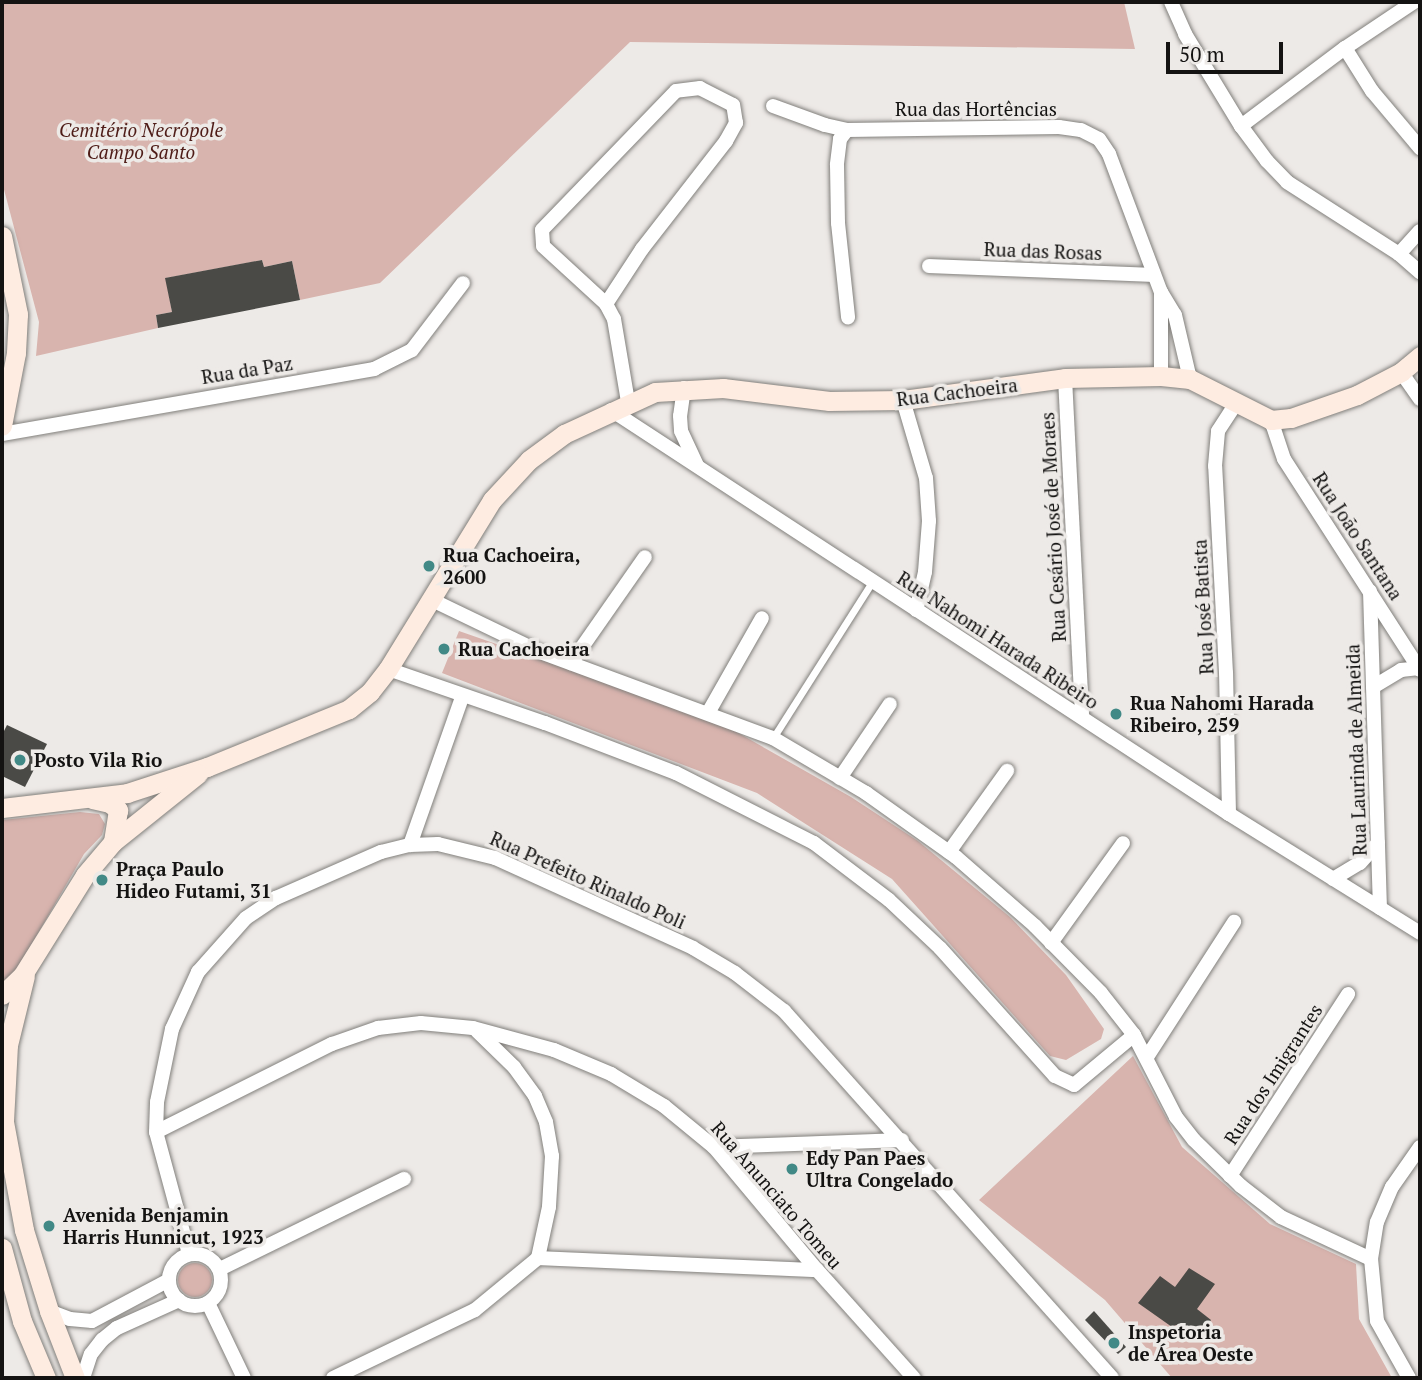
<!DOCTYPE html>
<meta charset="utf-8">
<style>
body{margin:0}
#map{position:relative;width:1422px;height:1380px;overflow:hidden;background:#edeae7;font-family:"PT Serif",serif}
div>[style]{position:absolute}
.green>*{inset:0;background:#d8b4ae}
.round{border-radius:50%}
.stream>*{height:4.5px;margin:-2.25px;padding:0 2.25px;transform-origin:2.25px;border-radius:2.25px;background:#99a383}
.building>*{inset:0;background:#4a4a46}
.roads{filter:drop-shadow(0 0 2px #817f7b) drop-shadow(0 0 2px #817f7b)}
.lane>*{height:7px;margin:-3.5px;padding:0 3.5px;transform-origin:3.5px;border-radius:3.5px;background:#fff}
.street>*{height:14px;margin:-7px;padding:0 7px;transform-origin:7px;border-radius:7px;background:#fff}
.street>.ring{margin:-7px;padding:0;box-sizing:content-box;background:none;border:14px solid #fff;border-radius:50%}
.secondary>*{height:19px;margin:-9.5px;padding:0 9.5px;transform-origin:9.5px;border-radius:9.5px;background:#feece1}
.dots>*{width:19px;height:19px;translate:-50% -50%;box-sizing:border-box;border:4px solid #edeae7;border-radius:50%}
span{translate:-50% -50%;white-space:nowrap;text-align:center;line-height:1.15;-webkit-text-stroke:7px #edeae7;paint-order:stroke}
.street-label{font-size:19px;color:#141312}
.park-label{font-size:19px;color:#4e1c17;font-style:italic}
.poi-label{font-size:19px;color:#141312;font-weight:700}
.left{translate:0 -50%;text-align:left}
.frame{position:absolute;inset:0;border:4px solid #141312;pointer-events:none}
.scale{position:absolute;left:1166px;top:42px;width:117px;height:32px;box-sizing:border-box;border:4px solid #141312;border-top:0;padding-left:9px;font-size:21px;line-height:24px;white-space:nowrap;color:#141312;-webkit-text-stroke:5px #edeae7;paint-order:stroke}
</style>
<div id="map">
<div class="green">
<i style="clip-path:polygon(2px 2px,1124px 2px,1135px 49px,630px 42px,380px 283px,300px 300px,292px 261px,264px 267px,262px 260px,166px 278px,172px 312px,156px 315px,158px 328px,36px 356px,39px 322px,2px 182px)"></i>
<i style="clip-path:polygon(459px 631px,719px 722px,851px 797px,918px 841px,1010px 917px,1066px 975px,1104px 1029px,1101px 1039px,1066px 1060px,1050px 1056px,892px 879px,757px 793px,442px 673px)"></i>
<i style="clip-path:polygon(80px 812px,99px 814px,105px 824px,102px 835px,84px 854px,12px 978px,2px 984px,2px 820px)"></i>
<i style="clip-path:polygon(1133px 1056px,1182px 1147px,1270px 1224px,1356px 1264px,1359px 1319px,1392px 1378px,1172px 1378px,1105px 1300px,979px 1200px)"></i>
<i class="round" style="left:178px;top:1263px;width:34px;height:34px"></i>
</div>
<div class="stream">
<i style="left:2px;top:1377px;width:1px;rotate:45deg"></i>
</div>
<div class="building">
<i style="clip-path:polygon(262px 260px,264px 267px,292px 261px,300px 300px,158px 328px,156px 315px,172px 312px,165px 278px)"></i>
<i style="clip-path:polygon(7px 725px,47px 744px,25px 787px,2px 776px,2px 735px)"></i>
<i style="clip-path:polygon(1189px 1268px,1215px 1284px,1197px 1309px,1211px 1320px,1198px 1338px,1176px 1325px,1172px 1327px,1138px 1303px,1160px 1276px,1175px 1287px)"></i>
<i style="clip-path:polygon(1094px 1311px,1126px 1347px,1118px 1354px,1085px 1320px)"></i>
</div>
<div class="roads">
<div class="lane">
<i style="left:773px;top:738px;width:185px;rotate:-57.6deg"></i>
</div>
<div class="street">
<i style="left:1171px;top:2px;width:35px;rotate:66deg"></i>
<i style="left:1185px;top:34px;width:108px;rotate:58.7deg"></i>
<i style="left:1241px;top:126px;width:44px;rotate:53.4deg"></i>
<i style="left:1267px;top:161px;width:29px;rotate:46deg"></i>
<i style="left:1287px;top:182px;width:133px;rotate:32.7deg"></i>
<i style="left:1399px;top:254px;width:28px;rotate:41deg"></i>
<i style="left:1345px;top:48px;width:51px;rotate:57.9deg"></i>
<i style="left:1372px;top:91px;width:75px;rotate:49.9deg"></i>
<i style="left:773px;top:106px;width:55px;rotate:20.1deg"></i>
<i style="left:825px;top:125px;width:23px;rotate:13deg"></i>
<i style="left:847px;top:130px;width:212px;rotate:-0.8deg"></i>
<i style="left:1059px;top:127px;width:22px;rotate:8deg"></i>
<i style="left:1081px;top:130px;width:20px;rotate:27deg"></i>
<i style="left:1099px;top:139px;width:18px;rotate:56deg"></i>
<i style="left:1109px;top:154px;width:147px;rotate:69.4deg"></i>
<i style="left:1161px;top:292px;width:27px;rotate:59deg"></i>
<i style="left:1175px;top:315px;width:66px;rotate:76.8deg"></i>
<i style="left:1241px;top:126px;width:130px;rotate:-36.9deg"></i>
<i style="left:1345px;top:48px;width:83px;rotate:-33.7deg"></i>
<i style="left:847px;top:130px;width:11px;rotate:128deg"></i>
<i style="left:840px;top:139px;width:26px;rotate:97deg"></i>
<i style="left:837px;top:165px;width:58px;rotate:89deg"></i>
<i style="left:838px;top:223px;width:95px;rotate:83.9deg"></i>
<i style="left:1399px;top:254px;width:31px;rotate:-48deg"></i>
<i style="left:929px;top:266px;width:225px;rotate:2.3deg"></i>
<i style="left:1161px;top:292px;width:84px;rotate:90deg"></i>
<i style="left:606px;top:304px;width:66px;rotate:-56.8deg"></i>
<i style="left:642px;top:249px;width:137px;rotate:-52.1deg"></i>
<i style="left:726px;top:141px;width:21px;rotate:-61deg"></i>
<i style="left:736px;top:123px;width:18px;rotate:-99deg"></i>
<i style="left:733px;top:105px;width:37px;rotate:-153deg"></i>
<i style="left:700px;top:88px;width:24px;rotate:173deg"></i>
<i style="left:676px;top:91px;width:193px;rotate:134deg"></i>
<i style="left:542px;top:230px;width:16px;rotate:86deg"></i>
<i style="left:543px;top:246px;width:86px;rotate:42.6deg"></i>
<i style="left:606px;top:304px;width:17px;rotate:62deg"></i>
<i style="left:614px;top:319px;width:84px;rotate:80.4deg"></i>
<i style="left:1401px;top:372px;width:33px;rotate:55deg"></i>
<i style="left:1065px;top:378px;width:338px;rotate:87.1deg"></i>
<i style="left:684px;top:388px;width:28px;rotate:98deg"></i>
<i style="left:680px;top:416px;width:15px;rotate:86deg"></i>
<i style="left:681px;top:431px;width:38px;rotate:65deg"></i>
<i style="left:903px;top:400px;width:81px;rotate:73.6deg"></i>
<i style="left:926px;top:478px;width:43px;rotate:86deg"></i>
<i style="left:929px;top:521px;width:51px;rotate:94.5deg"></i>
<i style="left:925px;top:572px;width:39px;rotate:103deg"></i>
<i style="left:611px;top:410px;width:738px;rotate:33.17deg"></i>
<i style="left:1229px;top:814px;width:225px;rotate:31.9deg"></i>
<i style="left:1271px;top:420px;width:41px;rotate:71.6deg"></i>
<i style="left:1284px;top:459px;width:251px;rotate:57.2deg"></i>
<i style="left:2px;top:434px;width:378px;rotate:-9.9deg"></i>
<i style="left:374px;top:369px;width:42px;rotate:-26.6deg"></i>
<i style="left:412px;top:350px;width:84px;rotate:-52.7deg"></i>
<i style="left:1370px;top:591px;width:317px;rotate:88.2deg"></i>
<i style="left:430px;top:599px;width:122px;rotate:25.7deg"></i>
<i style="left:540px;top:652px;width:248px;rotate:20.3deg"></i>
<i style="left:773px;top:738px;width:108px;rotate:30.6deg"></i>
<i style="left:866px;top:793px;width:110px;rotate:35.4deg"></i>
<i style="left:956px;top:857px;width:105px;rotate:41.1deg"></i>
<i style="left:1035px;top:926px;width:94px;rotate:45.4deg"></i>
<i style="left:1101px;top:993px;width:53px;rotate:51.8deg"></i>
<i style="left:1134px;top:1035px;width:92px;rotate:62.9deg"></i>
<i style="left:1176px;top:1117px;width:29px;rotate:52deg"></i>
<i style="left:1194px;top:1140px;width:66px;rotate:44.4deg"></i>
<i style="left:1241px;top:1186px;width:51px;rotate:37.8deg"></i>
<i style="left:1281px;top:1217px;width:99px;rotate:25deg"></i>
<i style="left:571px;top:663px;width:129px;rotate:-55.1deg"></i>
<i style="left:388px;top:669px;width:166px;rotate:19deg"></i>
<i style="left:545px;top:723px;width:140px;rotate:20.9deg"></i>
<i style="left:676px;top:773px;width:155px;rotate:26.9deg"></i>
<i style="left:814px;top:843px;width:94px;rotate:37.2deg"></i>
<i style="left:889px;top:900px;width:70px;rotate:43.3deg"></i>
<i style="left:940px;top:948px;width:172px;rotate:48.1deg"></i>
<i style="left:1055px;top:1076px;width:21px;rotate:25deg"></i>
<i style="left:1074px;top:1085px;width:78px;rotate:-39.8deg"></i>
<i style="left:1373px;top:687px;width:33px;rotate:-31deg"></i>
<i style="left:1401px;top:670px;width:18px;rotate:-6deg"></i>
<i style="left:708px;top:713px;width:109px;rotate:-60.4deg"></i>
<i style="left:840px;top:778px;width:89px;rotate:-56deg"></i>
<i style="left:1229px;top:814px;width:141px;rotate:-91.2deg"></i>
<i style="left:1226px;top:673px;width:207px;rotate:-93deg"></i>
<i style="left:1215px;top:466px;width:35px;rotate:-85deg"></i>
<i style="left:1218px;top:431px;width:33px;rotate:-57deg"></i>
<i style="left:410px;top:845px;width:157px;rotate:-70.6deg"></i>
<i style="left:949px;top:852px;width:100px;rotate:-54.4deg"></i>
<i style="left:1333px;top:879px;width:31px;rotate:-31deg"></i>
<i style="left:1360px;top:863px;width:27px;rotate:-48deg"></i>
<i style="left:1051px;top:943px;width:123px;rotate:-54.2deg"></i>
<i style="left:477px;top:1031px;width:52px;rotate:44.2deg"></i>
<i style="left:514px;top:1067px;width:36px;rotate:54deg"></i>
<i style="left:535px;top:1096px;width:28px;rotate:67deg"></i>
<i style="left:546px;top:1122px;width:35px;rotate:80deg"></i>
<i style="left:552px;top:1156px;width:51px;rotate:93.4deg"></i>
<i style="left:549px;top:1207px;width:52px;rotate:102.2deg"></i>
<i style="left:1147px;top:1057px;width:161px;rotate:-57.2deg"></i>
<i style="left:156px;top:1132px;width:197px;rotate:-26.6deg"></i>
<i style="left:332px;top:1044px;width:49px;rotate:-19.2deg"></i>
<i style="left:378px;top:1028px;width:43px;rotate:-6.6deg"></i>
<i style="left:421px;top:1023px;width:52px;rotate:5.5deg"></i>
<i style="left:473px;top:1028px;width:84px;rotate:15.2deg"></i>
<i style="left:554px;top:1050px;width:62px;rotate:22.8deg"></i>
<i style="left:611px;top:1074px;width:62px;rotate:31.1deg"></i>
<i style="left:664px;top:1106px;width:65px;rotate:39.4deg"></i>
<i style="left:714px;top:1147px;width:160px;rotate:50.1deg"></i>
<i style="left:817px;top:1270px;width:145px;rotate:48.1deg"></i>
<i style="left:714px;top:1147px;width:188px;rotate:-2.1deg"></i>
<i style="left:1230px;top:1176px;width:217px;rotate:-57deg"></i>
<i class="ring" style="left:169px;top:1254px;width:38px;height:38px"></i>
<i style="left:189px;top:1254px;width:126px;rotate:-105.1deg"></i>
<i style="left:156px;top:1132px;width:30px;rotate:-88deg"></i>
<i style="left:157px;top:1102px;width:75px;rotate:-78.4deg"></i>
<i style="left:172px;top:1029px;width:63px;rotate:-65.5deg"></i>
<i style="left:198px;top:972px;width:72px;rotate:-48.4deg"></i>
<i style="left:246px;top:918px;width:36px;rotate:-34deg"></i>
<i style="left:276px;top:898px;width:115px;rotate:-23.7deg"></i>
<i style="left:381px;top:852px;width:30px;rotate:-14deg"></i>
<i style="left:410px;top:845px;width:28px;rotate:-2deg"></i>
<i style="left:438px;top:844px;width:59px;rotate:13.8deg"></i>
<i style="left:495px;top:858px;width:217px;rotate:24.4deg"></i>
<i style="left:693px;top:948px;width:49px;rotate:30.8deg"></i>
<i style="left:735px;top:973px;width:62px;rotate:37.8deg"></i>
<i style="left:784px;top:1011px;width:492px;rotate:48.2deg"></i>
<i style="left:220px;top:1269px;width:205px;rotate:-26.1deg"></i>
<i style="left:208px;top:1303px;width:83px;rotate:64.4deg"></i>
<i style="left:49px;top:1311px;width:22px;rotate:21deg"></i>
<i style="left:70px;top:1319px;width:22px;rotate:5deg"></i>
<i style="left:92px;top:1321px;width:87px;rotate:-28deg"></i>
<i style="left:83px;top:1378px;width:25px;rotate:-72deg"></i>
<i style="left:91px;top:1354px;width:18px;rotate:-52deg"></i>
<i style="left:102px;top:1340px;width:19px;rotate:-39deg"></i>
<i style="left:117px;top:1328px;width:68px;rotate:-24.3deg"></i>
<i style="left:333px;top:1378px;width:157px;rotate:-25.6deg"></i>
<i style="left:475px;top:1310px;width:82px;rotate:-39.5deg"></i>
<i style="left:538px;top:1258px;width:279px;rotate:2.5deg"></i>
<i style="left:1409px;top:1378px;width:65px;rotate:-119.3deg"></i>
<i style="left:1377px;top:1321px;width:62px;rotate:-95.5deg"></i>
<i style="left:1371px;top:1259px;width:37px;rotate:-81deg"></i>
<i style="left:1377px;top:1222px;width:38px;rotate:-67deg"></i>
<i style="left:1392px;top:1187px;width:49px;rotate:-55deg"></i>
</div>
<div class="secondary">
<i style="left:2px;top:236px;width:80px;rotate:78.4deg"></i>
<i style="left:18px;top:314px;width:39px;rotate:93deg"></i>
<i style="left:16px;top:353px;width:74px;rotate:100.9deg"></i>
<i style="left:92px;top:799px;width:18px;rotate:13deg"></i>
<i style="left:110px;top:803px;width:11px;rotate:41deg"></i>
<i style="left:118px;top:810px;width:32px;rotate:99deg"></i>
<i style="left:2px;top:808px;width:126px;rotate:-6.8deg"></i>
<i style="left:127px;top:793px;width:84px;rotate:-18deg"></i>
<i style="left:207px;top:767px;width:153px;rotate:-22.2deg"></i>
<i style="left:349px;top:709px;width:27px;rotate:-39deg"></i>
<i style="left:370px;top:692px;width:29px;rotate:-52deg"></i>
<i style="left:388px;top:669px;width:198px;rotate:-58.4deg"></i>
<i style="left:492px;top:500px;width:54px;rotate:-47.2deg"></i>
<i style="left:529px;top:460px;width:44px;rotate:-36.6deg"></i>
<i style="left:564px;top:434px;width:100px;rotate:-24.8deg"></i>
<i style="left:655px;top:392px;width:68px;rotate:-3.4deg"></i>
<i style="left:723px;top:388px;width:107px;rotate:7deg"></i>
<i style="left:829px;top:401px;width:74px;rotate:-0.8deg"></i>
<i style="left:903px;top:400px;width:163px;rotate:-7.7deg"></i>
<i style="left:1065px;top:378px;width:96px;rotate:-1.2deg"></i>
<i style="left:1161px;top:376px;width:29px;rotate:6deg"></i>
<i style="left:1190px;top:379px;width:91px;rotate:26.8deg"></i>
<i style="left:1271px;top:420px;width:20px;rotate:-6deg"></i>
<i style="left:1291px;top:418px;width:70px;rotate:-19.2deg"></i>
<i style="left:1357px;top:395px;width:50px;rotate:-27.6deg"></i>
<i style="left:1401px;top:372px;width:25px;rotate:-40deg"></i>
<i style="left:2px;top:995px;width:28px;rotate:-44deg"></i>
<i style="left:22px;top:976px;width:119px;rotate:-58deg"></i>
<i style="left:85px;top:875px;width:43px;rotate:-49.7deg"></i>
<i style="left:113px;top:842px;width:109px;rotate:-38.7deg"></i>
<i style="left:2px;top:1111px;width:121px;rotate:79.5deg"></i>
<i style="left:24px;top:1230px;width:85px;rotate:72.8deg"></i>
<i style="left:49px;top:1311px;width:72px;rotate:68.8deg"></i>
<i style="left:4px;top:1121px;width:76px;rotate:-87deg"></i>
<i style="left:8px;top:1045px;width:71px;rotate:-76.2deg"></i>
<i style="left:2px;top:1248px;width:76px;rotate:74.7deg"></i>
<i style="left:22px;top:1321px;width:62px;rotate:67.2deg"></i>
</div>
</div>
<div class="dots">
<i style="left:429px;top:566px;background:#418986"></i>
<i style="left:444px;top:649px;background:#418986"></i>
<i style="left:1116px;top:714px;background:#418986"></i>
<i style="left:20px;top:760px;background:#418986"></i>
<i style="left:102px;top:880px;background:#418986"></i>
<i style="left:792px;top:1169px;background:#418986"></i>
<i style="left:49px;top:1226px;background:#418986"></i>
<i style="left:1114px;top:1343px;background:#418986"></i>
</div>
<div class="street-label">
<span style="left:976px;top:109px">Rua das Hortências</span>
<span style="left:1043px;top:251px;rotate:2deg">Rua das Rosas</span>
<span style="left:247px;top:370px;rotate:-9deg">Rua da Paz</span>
<span style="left:957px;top:392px;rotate:-7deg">Rua Cachoeira</span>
<span style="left:1053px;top:527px;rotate:-93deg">Rua Cesário José de Moraes</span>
<span style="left:1358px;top:536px;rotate:57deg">Rua João Santana</span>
<span style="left:1203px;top:607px;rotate:-93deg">Rua José Batista</span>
<span style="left:998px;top:640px;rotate:33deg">Rua Nahomi Harada Ribeiro</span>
<span style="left:1356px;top:750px;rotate:-92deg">Rua Laurinda de Almeida</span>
<span style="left:588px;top:880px;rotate:24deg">Rua Prefeito Rinaldo Poli</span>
<span style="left:1273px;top:1074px;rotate:-57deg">Rua dos Imigrantes</span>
<span style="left:777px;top:1195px;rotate:49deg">Rua Anunciato Tomeu</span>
</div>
<div class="park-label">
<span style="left:141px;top:141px">Cemitério Necrópole<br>Campo Santo</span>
</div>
<div class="poi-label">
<span class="left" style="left:443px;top:566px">Rua Cachoeira,<br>2600</span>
<span class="left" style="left:458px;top:649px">Rua Cachoeira</span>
<span class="left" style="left:1130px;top:714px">Rua Nahomi Harada<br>Ribeiro, 259</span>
<span class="left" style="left:34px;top:760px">Posto Vila Rio</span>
<span class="left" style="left:116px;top:880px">Praça Paulo<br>Hideo Futami, 31</span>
<span class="left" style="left:806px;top:1169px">Edy Pan Paes<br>Ultra Congelado</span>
<span class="left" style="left:63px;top:1226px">Avenida Benjamin<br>Harris Hunnicut, 1923</span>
<span class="left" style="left:1128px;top:1343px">Inspetoria<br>de Área Oeste</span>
</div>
<div class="frame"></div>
<div class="scale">50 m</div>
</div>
